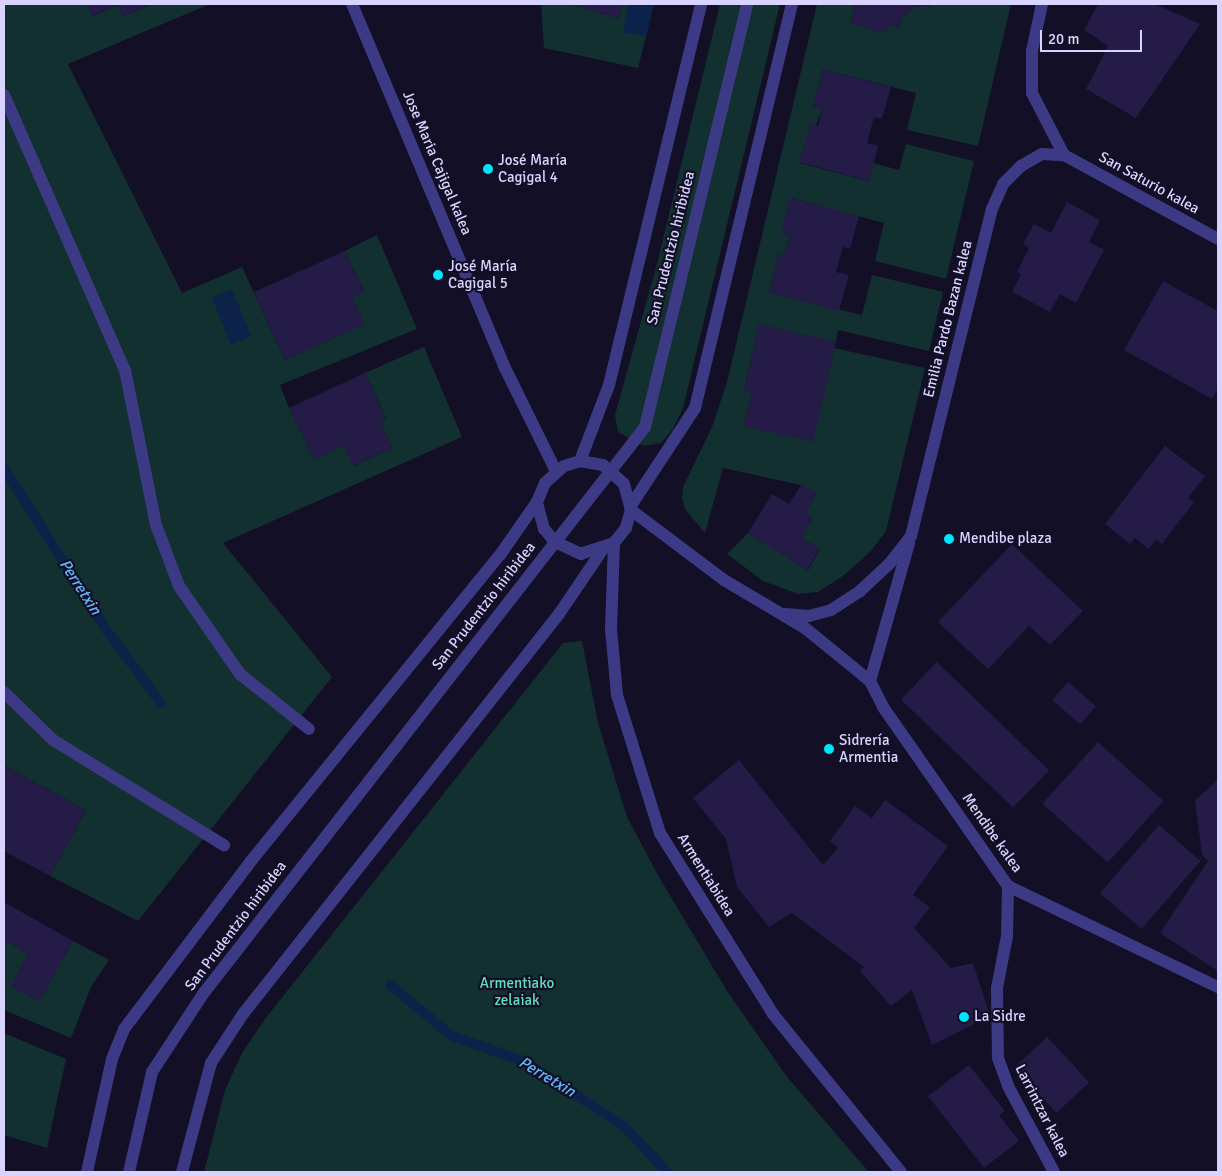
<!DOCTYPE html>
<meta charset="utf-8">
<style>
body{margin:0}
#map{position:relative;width:1222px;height:1176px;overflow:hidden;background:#130f26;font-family:Signika,sans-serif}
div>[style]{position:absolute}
.green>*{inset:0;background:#12302f}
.water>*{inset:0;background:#0c2248;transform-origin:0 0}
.stream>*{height:10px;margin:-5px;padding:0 5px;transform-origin:5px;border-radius:5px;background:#0c2248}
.building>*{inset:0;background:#241b47;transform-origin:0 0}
.street>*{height:12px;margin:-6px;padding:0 6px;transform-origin:6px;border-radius:6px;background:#3d3a85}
.dots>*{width:14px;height:14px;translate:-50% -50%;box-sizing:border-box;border:2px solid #130f26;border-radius:50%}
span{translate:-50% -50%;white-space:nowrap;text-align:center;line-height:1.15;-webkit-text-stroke:4.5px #130f26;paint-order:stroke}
.poi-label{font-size:15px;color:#d9d4ff}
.left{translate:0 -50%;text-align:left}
.street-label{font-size:15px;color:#d9d4ff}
.park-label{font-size:15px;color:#5fe0c0}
.water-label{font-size:16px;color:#62b6ff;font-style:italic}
.frame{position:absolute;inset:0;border:5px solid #d9d4ff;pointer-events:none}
.scale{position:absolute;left:1040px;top:30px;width:102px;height:22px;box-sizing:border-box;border:2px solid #d9d4ff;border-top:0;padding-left:6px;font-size:15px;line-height:18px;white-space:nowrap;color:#d9d4ff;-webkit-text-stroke:4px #130f26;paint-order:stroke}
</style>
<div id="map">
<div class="green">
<i style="clip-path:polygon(4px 4px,87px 4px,93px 16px,118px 5px,123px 16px,153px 4px,210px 4px,68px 64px,182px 293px,242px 267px,285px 360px,364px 324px,352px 297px,364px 291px,345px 251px,377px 235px,417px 329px,280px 385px,289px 408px,314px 459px,344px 445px,354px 466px,392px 448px,380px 422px,386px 418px,365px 373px,424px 347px,462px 437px,223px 543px,332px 677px,138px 921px,50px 876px,86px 810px,5px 766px,4px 768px)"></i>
<i style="clip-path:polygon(541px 4px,569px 4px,618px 18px,622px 4px,654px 4px,638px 68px,544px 48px)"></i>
<i style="clip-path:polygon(720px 4px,780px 4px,683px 408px,673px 429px,661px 443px,644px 446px,618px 432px,615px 415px,657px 264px)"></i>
<i style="clip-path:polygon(817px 4px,855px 4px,850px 23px,885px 33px,888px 25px,900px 27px,903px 16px,919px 5px,930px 7px,931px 4px,1011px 4px,978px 146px,907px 130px,916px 93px,823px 69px,813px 107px,822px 110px,800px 163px,868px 181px,873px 163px,899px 170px,906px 144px,974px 161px,946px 279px,875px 261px,884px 223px,791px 198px,782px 233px,790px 235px,785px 254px,779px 253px,769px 293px,862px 315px,872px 275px,943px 292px,929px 351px,838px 330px,836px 342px,759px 325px,744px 390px,752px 393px,744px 426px,813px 441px,834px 348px,925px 368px,886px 531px,870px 552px,843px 576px,818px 592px,798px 594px,763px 581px,727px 554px,748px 533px,808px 570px,820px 549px,801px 537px,813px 518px,805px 513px,816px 494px,801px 485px,723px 468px,705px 533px,685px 509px,682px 498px,683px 487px,712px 427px,727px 382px)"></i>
<i style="clip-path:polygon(582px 641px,598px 723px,627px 817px,660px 879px,727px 991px,787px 1077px,869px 1172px,204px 1172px,225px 1090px,242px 1053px,265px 1019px,563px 643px)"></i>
<i style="clip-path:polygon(4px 940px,28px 954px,11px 986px,39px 1001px,73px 941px,109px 960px,91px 987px,71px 1038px,4px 1010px)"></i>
<i style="clip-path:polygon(4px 1033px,66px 1059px,47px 1148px,4px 1135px)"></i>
</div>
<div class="water">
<i style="clip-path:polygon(628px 4px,654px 4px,646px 36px,623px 32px)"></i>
<i style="left:232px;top:289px;width:51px;height:22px;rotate:68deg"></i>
</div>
<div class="stream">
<i style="left:4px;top:468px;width:189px;rotate:57.7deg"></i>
<i style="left:105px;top:628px;width:94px;rotate:53.3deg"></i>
<i style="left:390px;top:985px;width:80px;rotate:39.4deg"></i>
<i style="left:452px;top:1036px;width:77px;rotate:19.6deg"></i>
<i style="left:525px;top:1062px;width:118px;rotate:32.9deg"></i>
<i style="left:624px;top:1126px;width:63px;rotate:46.9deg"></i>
</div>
<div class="building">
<i style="clip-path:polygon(87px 4px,152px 4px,123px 16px,118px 5px,92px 16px)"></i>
<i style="clip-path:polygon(569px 4px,622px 4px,618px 18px)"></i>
<i style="clip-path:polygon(855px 4px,931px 4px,930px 8px,919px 5px,903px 16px,900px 27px,888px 25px,885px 33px,850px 23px)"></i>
<i style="clip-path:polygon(1098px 4px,1154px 4px,1200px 24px,1136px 118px,1086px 89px,1108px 46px,1084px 30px)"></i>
<i style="clip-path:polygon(823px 69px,891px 87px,882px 119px,874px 117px,867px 143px,878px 146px,869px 181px,799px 162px,810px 124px,818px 126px,822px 110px,813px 108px)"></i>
<i style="clip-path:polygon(790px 198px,859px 216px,850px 249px,843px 247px,836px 272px,849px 275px,839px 311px,769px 293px,779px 253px,785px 254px,790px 235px,781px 233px)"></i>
<i style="clip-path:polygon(1067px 202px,1100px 220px,1089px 242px,1104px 250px,1076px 303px,1060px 294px,1050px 312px,1012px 292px,1021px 274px,1017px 272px,1029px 248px,1023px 244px,1034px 224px,1051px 233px)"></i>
<i style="clip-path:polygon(345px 251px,364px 292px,352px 297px,365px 324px,285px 360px,254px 292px)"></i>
<i style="clip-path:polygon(1163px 281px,1218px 311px,1218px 388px,1212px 399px,1124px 350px)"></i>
<i style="clip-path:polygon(759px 324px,836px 342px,813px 442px,744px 426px,752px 393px,744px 391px)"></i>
<i style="clip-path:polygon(365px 373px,386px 419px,380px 422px,392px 448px,353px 466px,344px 445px,314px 460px,289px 408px)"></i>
<i style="clip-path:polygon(1165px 446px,1205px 476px,1188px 498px,1194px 502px,1162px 544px,1156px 540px,1149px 549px,1135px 538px,1130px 544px,1105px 524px)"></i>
<i style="clip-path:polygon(801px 485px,816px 494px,805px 513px,813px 518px,801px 537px,820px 548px,807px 570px,748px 533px,772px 494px,789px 504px)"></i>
<i style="clip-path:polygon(1012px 544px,1083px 611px,1050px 645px,1029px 626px,988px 669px,938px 622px)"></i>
<i style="left:937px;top:662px;width:156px;height:52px;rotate:44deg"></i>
<i style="left:1068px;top:682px;width:37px;height:24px;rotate:41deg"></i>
<i style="left:1098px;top:742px;width:88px;height:83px;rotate:42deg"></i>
<i style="clip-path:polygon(739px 760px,823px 865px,838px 848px,830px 841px,855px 806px,872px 818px,885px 800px,948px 846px,913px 895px,930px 907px,914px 928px,951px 968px,973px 963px,990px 1016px,932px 1045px,912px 990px,891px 1006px,860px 971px,864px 967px,792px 913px,769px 927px,737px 887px,726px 839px,693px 798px)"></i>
<i style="clip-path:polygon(5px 766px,86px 810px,50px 876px,4px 851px)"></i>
<i style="clip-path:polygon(1218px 780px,1218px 971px,1160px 933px,1208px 861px,1202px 855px,1195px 800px)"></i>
<i style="left:1159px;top:825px;width:55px;height:90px;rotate:41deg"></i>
<i style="clip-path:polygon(4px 902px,73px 941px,39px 1001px,11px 986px,28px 954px,4px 940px)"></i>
<i style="left:1047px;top:1037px;width:62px;height:45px;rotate:47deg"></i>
<i style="clip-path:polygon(969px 1065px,1005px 1111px,999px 1115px,1019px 1141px,984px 1168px,928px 1096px)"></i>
</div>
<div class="street">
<i style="left:352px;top:4px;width:393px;rotate:67.2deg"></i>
<i style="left:504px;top:366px;width:117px;rotate:63.7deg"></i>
<i style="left:1042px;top:4px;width:48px;rotate:102deg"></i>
<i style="left:1032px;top:51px;width:42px;rotate:90deg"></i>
<i style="left:1032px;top:93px;width:70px;rotate:62.7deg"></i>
<i style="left:4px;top:95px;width:300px;rotate:66.3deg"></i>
<i style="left:125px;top:370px;width:158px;rotate:78.7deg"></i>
<i style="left:156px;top:525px;width:65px;rotate:69.3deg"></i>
<i style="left:179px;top:586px;width:107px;rotate:55.3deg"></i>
<i style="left:240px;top:674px;width:88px;rotate:38.6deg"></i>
<i style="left:580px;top:461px;width:81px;rotate:-69.1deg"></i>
<i style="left:609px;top:385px;width:392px;rotate:-76.4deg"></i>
<i style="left:630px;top:507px;width:118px;rotate:-56.7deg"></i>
<i style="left:695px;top:408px;width:415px;rotate:-76.5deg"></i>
<i style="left:631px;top:510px;width:116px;rotate:37deg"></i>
<i style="left:724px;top:580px;width:94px;rotate:30.7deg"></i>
<i style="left:805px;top:628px;width:84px;rotate:39.2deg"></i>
<i style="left:870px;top:681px;width:29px;rotate:63deg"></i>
<i style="left:883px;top:707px;width:218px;rotate:55.1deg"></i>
<i style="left:1008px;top:886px;width:233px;rotate:25.7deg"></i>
<i style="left:614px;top:543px;width:86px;rotate:92deg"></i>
<i style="left:611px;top:629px;width:66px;rotate:84.8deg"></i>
<i style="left:617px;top:695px;width:145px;rotate:72.7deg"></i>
<i style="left:660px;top:833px;width:213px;rotate:58deg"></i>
<i style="left:773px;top:1014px;width:203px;rotate:51deg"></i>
<i style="left:786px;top:614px;width:23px;rotate:5deg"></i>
<i style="left:809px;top:616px;width:23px;rotate:-15deg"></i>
<i style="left:831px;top:610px;width:35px;rotate:-33deg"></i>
<i style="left:860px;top:591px;width:41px;rotate:-43deg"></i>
<i style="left:890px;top:563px;width:34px;rotate:-52deg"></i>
<i style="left:911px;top:536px;width:337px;rotate:-76.1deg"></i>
<i style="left:992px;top:209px;width:27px;rotate:-66deg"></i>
<i style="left:1003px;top:184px;width:25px;rotate:-45deg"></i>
<i style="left:1021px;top:166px;width:24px;rotate:-30deg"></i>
<i style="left:1042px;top:154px;width:22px;rotate:3deg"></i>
<i style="left:1064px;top:155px;width:175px;rotate:28.6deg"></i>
<i style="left:870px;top:681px;width:143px;rotate:-74.2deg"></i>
<i style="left:4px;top:692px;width:69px;rotate:44.4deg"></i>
<i style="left:53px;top:740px;width:201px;rotate:31.6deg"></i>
<i style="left:1008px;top:886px;width:50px;rotate:91.1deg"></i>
<i style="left:1007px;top:936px;width:53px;rotate:100.9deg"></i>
<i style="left:997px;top:988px;width:70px;rotate:89.2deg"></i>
<i style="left:998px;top:1058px;width:30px;rotate:70deg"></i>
<i style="left:1008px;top:1086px;width:98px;rotate:61.9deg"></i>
<i style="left:87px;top:1172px;width:116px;rotate:-77.5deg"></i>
<i style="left:112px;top:1059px;width:32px;rotate:-68deg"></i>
<i style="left:124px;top:1029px;width:211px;rotate:-52.9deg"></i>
<i style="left:251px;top:861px;width:395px;rotate:-50.9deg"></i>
<i style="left:500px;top:555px;width:65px;rotate:-55.1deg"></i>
<i style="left:537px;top:502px;width:21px;rotate:-67deg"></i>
<i style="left:545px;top:483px;width:25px;rotate:-42deg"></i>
<i style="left:564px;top:466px;width:17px;rotate:-17deg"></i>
<i style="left:580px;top:461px;width:23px;rotate:10deg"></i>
<i style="left:603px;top:465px;width:28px;rotate:42deg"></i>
<i style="left:624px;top:484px;width:27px;rotate:75deg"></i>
<i style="left:631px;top:510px;width:19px;rotate:106deg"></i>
<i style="left:626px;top:528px;width:19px;rotate:129deg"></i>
<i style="left:614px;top:543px;width:35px;rotate:162deg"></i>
<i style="left:581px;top:554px;width:29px;rotate:-155deg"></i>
<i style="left:555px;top:542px;width:17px;rotate:-130deg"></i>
<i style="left:544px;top:529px;width:28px;rotate:-105deg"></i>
<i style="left:129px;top:1172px;width:103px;rotate:-77deg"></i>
<i style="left:152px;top:1072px;width:93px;rotate:-56.8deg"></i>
<i style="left:203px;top:994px;width:719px;rotate:-52.06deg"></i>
<i style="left:645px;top:427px;width:435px;rotate:-76.4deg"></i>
<i style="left:182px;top:1172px;width:113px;rotate:-75.1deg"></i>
<i style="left:211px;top:1063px;width:59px;rotate:-56.9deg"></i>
<i style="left:243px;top:1014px;width:510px;rotate:-51.69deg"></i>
<i style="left:559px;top:614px;width:78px;rotate:-55.9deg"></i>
</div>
<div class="dots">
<i style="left:488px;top:169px;background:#00e5ff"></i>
<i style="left:438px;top:275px;background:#00e5ff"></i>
<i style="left:949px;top:539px;background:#00e5ff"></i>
<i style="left:829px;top:749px;background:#00e5ff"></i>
<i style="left:964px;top:1017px;background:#00e5ff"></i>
</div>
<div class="poi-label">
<span class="left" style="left:498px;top:169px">José María<br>Cagigal 4</span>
<span class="left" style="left:448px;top:275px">José María<br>Cagigal 5</span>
<span class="left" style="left:959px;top:539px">Mendibe plaza</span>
<span class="left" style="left:839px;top:749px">Sidrería<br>Armentia</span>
<span class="left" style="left:974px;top:1017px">La Sidre</span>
</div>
<div class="street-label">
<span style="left:437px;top:163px;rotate:67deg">Jose Maria Cajigal kalea</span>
<span style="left:1149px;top:183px;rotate:29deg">San Saturio kalea</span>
<span style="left:671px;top:248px;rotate:-76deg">San Prudentzio hiribidea</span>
<span style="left:948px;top:319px;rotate:-76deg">Emilia Pardo Bazan kalea</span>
<span style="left:484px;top:606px;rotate:-52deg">San Prudentzio hiribidea</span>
<span style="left:992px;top:833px;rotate:55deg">Mendibe kalea</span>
<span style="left:706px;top:875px;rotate:58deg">Armentiabidea</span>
<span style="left:236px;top:926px;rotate:-53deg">San Prudentzio hiribidea</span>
<span style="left:1042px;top:1111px;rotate:63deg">Larrintzar kalea</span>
</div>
<div class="park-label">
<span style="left:517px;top:992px">Armentiako<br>zelaiak</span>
</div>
<div class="water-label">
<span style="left:80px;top:587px;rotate:57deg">Perretxin</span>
<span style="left:547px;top:1077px;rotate:31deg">Perretxin</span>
</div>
<div class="frame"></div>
<div class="scale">20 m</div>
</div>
